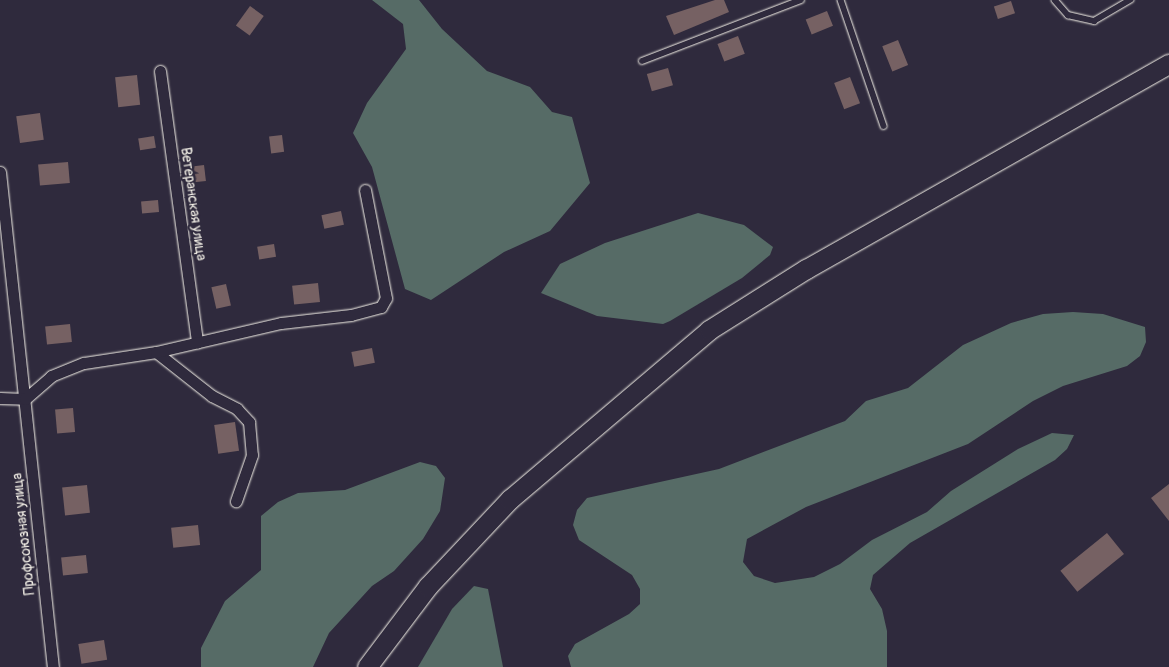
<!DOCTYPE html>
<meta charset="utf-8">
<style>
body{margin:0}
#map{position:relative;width:1169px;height:667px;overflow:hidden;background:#2f2a3d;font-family:Pangolin,sans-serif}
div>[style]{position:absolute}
.green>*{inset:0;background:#566b66}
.building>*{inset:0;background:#766163;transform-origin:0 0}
.roads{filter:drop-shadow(0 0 1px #f4f1e8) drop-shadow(0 0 1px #f4f1e8)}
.service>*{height:5.5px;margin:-2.75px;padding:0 2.75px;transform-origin:2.75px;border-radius:2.75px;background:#2f2a3d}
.minor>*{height:11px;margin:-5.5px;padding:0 5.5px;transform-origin:5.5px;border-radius:5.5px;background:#2f2a3d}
.primary>*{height:19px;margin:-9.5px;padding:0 9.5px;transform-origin:9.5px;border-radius:9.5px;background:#2f2a3d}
span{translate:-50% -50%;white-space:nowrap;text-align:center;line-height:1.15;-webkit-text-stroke:5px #2f2a3d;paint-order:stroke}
.street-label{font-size:14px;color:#f4f1e8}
</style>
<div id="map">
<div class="green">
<i style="clip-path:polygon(372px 0,419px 0,442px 29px,487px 71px,530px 87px,552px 112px,572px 117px,590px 183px,550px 231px,504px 252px,431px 300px,405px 289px,372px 167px,353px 133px,367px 103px,406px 49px,403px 24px)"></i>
<i style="clip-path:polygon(698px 213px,744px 225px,773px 247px,770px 255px,742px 278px,670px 321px,663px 324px,597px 316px,541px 293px,560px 264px,605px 243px)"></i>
<i style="clip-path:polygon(1073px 312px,1103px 314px,1145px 327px,1146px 342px,1140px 356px,1127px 366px,1063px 386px,1033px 401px,968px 444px,806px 507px,747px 539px,743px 562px,754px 576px,775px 583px,814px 577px,840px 564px,872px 540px,927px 512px,951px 491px,1018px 449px,1052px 433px,1074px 435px,1067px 449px,1055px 460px,910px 543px,873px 575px,870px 589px,882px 609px,887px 631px,887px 667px,571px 667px,568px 656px,575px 644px,629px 614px,640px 604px,640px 589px,632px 575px,579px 540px,573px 525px,577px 510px,587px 498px,719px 469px,845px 421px,866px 401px,908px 388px,963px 345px,1011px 323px,1043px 314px)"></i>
<i style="clip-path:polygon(420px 462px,436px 466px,445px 478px,440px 511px,423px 539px,394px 571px,372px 586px,329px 633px,313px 667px,201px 667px,201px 648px,225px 601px,261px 570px,261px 516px,278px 502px,298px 493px,345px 490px)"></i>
<i style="clip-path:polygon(474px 586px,488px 589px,503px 667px,418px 667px,452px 609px)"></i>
</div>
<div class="building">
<i style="clip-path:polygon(715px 0,724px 0,729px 12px,674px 35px,666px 16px)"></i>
<i style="left:1011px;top:1px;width:13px;height:18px;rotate:72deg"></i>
<i style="left:250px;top:6px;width:17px;height:24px;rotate:36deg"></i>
<i style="left:827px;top:11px;width:16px;height:23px;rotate:68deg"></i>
<i style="left:738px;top:36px;width:19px;height:22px;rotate:69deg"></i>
<i style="left:898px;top:40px;width:27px;height:17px;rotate:68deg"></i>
<i style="left:668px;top:68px;width:18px;height:22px;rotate:74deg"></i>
<i style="left:137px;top:75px;width:30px;height:22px;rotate:84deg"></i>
<i style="left:850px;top:77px;width:28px;height:17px;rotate:69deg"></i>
<i style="left:40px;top:113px;width:27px;height:24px;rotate:82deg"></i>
<i style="left:282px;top:135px;width:17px;height:13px;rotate:83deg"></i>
<i style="left:154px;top:136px;width:12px;height:16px;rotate:81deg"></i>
<i style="left:68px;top:162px;width:21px;height:30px;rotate:85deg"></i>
<i style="left:204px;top:165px;width:16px;height:12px;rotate:83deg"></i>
<i style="left:158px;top:200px;width:12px;height:17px;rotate:85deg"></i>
<i style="left:341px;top:211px;width:14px;height:20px;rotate:78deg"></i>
<i style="left:274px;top:244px;width:13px;height:17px;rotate:81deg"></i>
<i style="left:318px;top:283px;width:19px;height:26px;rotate:84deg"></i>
<i style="left:226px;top:284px;width:22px;height:15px;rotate:77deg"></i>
<i style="left:70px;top:324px;width:18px;height:25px;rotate:84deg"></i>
<i style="left:372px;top:348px;width:15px;height:21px;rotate:79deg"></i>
<i style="left:73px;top:408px;width:24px;height:18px;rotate:85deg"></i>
<i style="left:235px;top:422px;width:29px;height:21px;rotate:82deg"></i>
<i style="clip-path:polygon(1169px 484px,1169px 521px,1151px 498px)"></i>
<i style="left:87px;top:485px;width:28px;height:25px;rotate:84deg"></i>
<i style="left:198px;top:525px;width:20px;height:27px;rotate:84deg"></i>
<i style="left:1107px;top:533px;width:27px;height:60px;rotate:51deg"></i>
<i style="left:86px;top:555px;width:18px;height:25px;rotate:84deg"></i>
<i style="left:104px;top:640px;width:20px;height:26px;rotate:81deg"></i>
</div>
<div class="roads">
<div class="service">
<i style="left:841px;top:0;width:133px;rotate:71.2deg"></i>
<i style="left:1055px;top:0;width:20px;rotate:49deg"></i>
<i style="left:1068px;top:15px;width:27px;rotate:13deg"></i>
<i style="left:1094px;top:21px;width:42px;rotate:-30.3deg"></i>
<i style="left:642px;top:61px;width:170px;rotate:-21deg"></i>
</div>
<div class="minor">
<i style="left:160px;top:71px;width:274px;rotate:82.2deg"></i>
<i style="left:0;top:172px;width:498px;rotate:83.9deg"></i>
<i style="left:156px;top:352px;width:71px;rotate:38.2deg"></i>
<i style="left:212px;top:396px;width:28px;rotate:27deg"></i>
<i style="left:237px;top:409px;width:18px;rotate:47deg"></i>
<i style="left:249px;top:422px;width:33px;rotate:85deg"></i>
<i style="left:252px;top:455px;width:49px;rotate:109.2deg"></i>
<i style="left:0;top:398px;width:25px;rotate:2deg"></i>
<i style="left:25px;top:399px;width:35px;rotate:-41deg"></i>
<i style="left:51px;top:376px;width:35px;rotate:-22deg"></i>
<i style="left:84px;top:363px;width:73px;rotate:-8.7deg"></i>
<i style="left:156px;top:352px;width:128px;rotate:-13.1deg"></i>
<i style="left:281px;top:323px;width:70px;rotate:-6.5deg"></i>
<i style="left:351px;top:315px;width:31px;rotate:-15deg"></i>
<i style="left:381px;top:307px;width:10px;rotate:-61deg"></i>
<i style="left:386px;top:298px;width:110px;rotate:-101deg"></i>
</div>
<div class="primary">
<i style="left:367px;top:667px;width:101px;rotate:-53deg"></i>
<i style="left:428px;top:586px;width:120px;rotate:-46.7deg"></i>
<i style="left:510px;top:499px;width:261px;rotate:-40.3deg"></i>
<i style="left:709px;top:330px;width:115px;rotate:-32.2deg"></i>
<i style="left:806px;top:269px;width:417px;rotate:-29.5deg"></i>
</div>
</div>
<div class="street-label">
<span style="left:193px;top:204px;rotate:82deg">Ветеранская улица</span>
<span style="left:24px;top:534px;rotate:-96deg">Профсоюзная улица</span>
</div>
</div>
